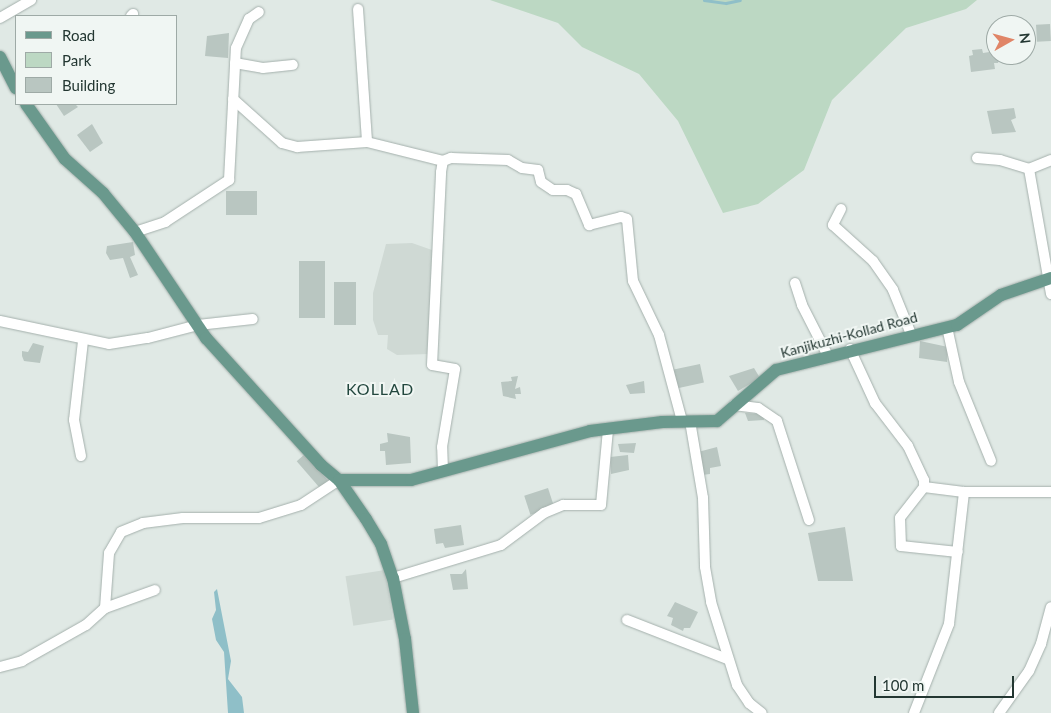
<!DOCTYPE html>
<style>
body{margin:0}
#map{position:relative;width:1051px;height:713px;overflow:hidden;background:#e0e9e5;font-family:Lato,sans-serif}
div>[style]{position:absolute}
.built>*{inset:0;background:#cfd9d4;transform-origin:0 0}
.green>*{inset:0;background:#bcd8c3}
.water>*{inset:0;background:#8fbfc8}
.stream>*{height:2.5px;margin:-1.25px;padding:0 1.25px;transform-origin:1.25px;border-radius:1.25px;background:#8fbfc8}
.building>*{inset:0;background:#b9c6c1;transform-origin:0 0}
.roads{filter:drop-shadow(0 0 1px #a4b0ac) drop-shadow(0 0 1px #a4b0ac)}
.minor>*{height:10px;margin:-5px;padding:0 5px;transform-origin:5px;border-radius:5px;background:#fff}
.major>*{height:12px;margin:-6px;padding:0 6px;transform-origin:6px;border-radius:6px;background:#6a998d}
span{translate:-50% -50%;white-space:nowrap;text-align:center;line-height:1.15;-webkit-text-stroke:4px #f0f6f3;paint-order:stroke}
.street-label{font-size:14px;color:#233732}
.quarter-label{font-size:16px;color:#22473e;letter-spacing:1px}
.legend{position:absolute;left:15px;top:15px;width:162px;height:90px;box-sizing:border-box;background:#f0f6f3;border:1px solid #9eaaa6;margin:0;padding:6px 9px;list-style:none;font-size:15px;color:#233732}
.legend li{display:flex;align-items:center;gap:10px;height:25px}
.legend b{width:25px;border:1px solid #9eaaa6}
.north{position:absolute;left:986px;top:15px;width:50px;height:50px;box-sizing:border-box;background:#f0f6f3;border:1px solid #9eaaa6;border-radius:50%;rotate:83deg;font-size:14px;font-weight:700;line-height:20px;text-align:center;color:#233732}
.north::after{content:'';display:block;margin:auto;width:18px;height:22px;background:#e08567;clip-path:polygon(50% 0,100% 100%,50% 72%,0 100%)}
.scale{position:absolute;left:874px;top:676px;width:140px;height:22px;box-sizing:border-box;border:2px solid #233732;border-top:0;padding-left:6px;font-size:15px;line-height:18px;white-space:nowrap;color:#233732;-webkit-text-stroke:4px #f0f6f3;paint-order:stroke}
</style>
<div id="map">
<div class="built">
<i style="clip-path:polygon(412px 243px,432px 250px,429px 354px,397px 355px,387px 349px,388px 335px,378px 335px,373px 320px,373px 293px,386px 244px)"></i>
<i style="left:385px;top:570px;width:50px;height:40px;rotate:81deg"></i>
</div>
<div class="green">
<i style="clip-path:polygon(490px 0,977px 0,966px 9px,906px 28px,832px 100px,804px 170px,758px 204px,723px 213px,678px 121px,639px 74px,582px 47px,558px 23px)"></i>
</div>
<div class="water">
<i style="clip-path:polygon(217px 589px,231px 661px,228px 679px,242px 697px,244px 713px,228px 713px,224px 652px,216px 640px,212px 619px,216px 610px,214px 592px)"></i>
</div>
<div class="stream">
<i style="left:704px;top:0;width:22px;rotate:8deg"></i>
<i style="left:726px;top:3px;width:14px;rotate:-12deg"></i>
</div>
<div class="building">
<i style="left:1050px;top:24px;width:17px;height:14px;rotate:87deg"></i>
<i style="clip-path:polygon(229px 33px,228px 58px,205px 56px,207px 36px)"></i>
<i style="clip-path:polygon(982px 49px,983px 53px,996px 51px,996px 55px,1000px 55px,998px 63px,994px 63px,995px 69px,971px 72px,969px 56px,973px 55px,972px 50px)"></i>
<i style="clip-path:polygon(56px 104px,75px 104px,78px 107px,64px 116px)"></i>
<i style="clip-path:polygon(1014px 108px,1016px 118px,1011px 120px,1016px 132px,992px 134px,987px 111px)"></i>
<i style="clip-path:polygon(92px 124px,103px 143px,90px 152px,77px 135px)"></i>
<i style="left:226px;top:191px;width:31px;height:24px"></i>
<i style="clip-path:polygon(133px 242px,135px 255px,130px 257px,138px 275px,130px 278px,123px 258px,110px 260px,106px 253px,107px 246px)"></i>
<i style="left:299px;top:261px;width:26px;height:57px"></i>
<i style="left:334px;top:282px;width:22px;height:43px"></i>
<i style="clip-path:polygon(920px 341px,948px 347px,947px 362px,919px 358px)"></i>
<i style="clip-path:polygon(33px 343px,44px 346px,40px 363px,24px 361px,22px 356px,22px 351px,28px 352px)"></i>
<i style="left:700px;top:364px;width:19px;height:28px;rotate:78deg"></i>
<i style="clip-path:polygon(754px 368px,760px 378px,738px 391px,729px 376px)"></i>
<i style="clip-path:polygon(518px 376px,515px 389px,520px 387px,521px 394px,515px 394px,516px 399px,503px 396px,501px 382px,512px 381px,511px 377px)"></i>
<i style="clip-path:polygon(644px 381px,645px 393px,630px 394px,626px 385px)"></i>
<i style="clip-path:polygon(745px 413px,763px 414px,764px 420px,748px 421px)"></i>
<i style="clip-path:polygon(387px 433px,410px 437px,411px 463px,386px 465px,385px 451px,380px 451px,380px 444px,388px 442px)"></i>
<i style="clip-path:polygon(636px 443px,634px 453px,620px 452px,618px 444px)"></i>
<i style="clip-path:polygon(717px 447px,721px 466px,710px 468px,710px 474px,702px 475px,698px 452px)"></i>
<i style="left:305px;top:454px;width:35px;height:11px;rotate:49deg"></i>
<i style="clip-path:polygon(628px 455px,629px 470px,611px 474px,610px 457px)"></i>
<i style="left:548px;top:488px;width:20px;height:25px;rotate:72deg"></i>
<i style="clip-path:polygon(461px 525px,464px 545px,445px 548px,443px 543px,436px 544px,434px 529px)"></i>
<i style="clip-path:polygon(845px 527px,853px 581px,818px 581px,808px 533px)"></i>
<i style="clip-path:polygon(466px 569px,468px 589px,453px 590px,450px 574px,462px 574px)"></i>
<i style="clip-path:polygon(675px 602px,698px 612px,690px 628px,684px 628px,683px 631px,671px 625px,673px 618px,667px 616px)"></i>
</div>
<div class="roads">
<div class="minor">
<i style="left:358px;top:9px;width:133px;rotate:86.1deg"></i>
<i style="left:131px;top:16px;width:3px;rotate:-45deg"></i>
<i style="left:0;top:18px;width:36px;rotate:-30deg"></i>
<i style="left:235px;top:63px;width:28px;rotate:10deg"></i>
<i style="left:263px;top:68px;width:30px;rotate:-6deg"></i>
<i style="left:233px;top:99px;width:66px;rotate:41.9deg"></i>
<i style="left:282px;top:143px;width:16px;rotate:15deg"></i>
<i style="left:297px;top:147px;width:70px;rotate:-4.1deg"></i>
<i style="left:367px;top:142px;width:78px;rotate:14deg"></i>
<i style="left:977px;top:158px;width:23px;rotate:5deg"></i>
<i style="left:1000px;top:160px;width:30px;rotate:17deg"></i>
<i style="left:1029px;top:169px;width:24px;rotate:-22deg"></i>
<i style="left:1029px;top:169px;width:127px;rotate:80deg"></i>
<i style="left:841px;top:209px;width:18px;rotate:117deg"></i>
<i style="left:833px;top:225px;width:54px;rotate:42deg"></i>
<i style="left:873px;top:261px;width:35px;rotate:55deg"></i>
<i style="left:893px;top:290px;width:48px;rotate:67.8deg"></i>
<i style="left:135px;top:232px;width:32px;rotate:-18deg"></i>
<i style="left:165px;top:222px;width:77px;rotate:-33.3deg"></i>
<i style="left:229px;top:180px;width:132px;rotate:-87deg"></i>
<i style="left:236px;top:48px;width:32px;rotate:-66deg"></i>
<i style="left:249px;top:19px;width:12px;rotate:-35deg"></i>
<i style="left:795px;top:283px;width:23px;rotate:72deg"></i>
<i style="left:802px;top:305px;width:57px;rotate:63deg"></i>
<i style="left:0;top:321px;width:111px;rotate:11.9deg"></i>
<i style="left:109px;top:344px;width:39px;rotate:-9deg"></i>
<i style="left:148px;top:338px;width:52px;rotate:-14.6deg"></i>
<i style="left:198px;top:325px;width:55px;rotate:-6.2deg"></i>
<i style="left:947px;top:327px;width:56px;rotate:77.7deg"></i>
<i style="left:959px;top:382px;width:85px;rotate:67.9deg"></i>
<i style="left:850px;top:349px;width:60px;rotate:65.2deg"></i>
<i style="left:875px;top:403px;width:54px;rotate:52.5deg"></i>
<i style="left:908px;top:446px;width:38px;rotate:65deg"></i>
<i style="left:924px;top:480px;width:7px;rotate:90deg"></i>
<i style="left:924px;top:487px;width:39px;rotate:128deg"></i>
<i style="left:900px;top:518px;width:28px;rotate:88deg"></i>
<i style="left:901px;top:546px;width:57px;rotate:6deg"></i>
<i style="left:734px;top:405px;width:24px;rotate:7deg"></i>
<i style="left:758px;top:408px;width:23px;rotate:34deg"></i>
<i style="left:777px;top:421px;width:104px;rotate:72.1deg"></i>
<i style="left:690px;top:421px;width:78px;rotate:80.4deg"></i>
<i style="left:703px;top:498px;width:69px;rotate:88.3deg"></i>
<i style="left:705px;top:567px;width:36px;rotate:80deg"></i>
<i style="left:711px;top:602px;width:87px;rotate:72.6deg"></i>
<i style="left:737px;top:685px;width:22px;rotate:56deg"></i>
<i style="left:749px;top:703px;width:16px;rotate:38deg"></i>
<i style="left:81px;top:456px;width:37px;rotate:-101deg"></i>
<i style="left:74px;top:420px;width:80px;rotate:-83.5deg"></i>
<i style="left:443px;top:471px;width:24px;rotate:-92deg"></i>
<i style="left:442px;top:447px;width:79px;rotate:-80.5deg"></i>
<i style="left:455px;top:369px;width:23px;rotate:-170deg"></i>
<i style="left:432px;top:365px;width:193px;rotate:-87.3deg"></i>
<i style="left:441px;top:172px;width:11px;rotate:-80deg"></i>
<i style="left:443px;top:161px;width:9px;rotate:-21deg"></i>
<i style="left:451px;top:158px;width:57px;rotate:2deg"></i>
<i style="left:508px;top:160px;width:16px;rotate:30deg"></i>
<i style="left:522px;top:168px;width:16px;rotate:7deg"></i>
<i style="left:538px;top:170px;width:12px;rotate:76deg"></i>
<i style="left:541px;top:182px;width:14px;rotate:34deg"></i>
<i style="left:553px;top:190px;width:14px"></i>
<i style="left:567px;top:190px;width:10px;rotate:24deg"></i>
<i style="left:576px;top:194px;width:34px;rotate:67deg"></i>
<i style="left:589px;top:225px;width:33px;rotate:-14deg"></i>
<i style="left:621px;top:217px;width:6px;rotate:18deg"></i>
<i style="left:627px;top:219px;width:62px;rotate:84.5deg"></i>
<i style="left:633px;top:281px;width:60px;rotate:64.3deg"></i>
<i style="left:659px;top:335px;width:89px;rotate:75deg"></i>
<i style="left:924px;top:487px;width:40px;rotate:7.1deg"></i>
<i style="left:964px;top:492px;width:87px"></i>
<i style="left:393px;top:578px;width:113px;rotate:-17deg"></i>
<i style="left:501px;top:545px;width:54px;rotate:-36.7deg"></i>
<i style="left:544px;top:513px;width:21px;rotate:-23deg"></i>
<i style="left:563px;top:505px;width:38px"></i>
<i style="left:601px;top:505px;width:76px;rotate:-84.7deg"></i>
<i style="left:105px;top:608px;width:53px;rotate:-19.8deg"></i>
<i style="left:627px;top:620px;width:107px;rotate:21.3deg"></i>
<i style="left:0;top:667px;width:23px;rotate:-15deg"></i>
<i style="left:22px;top:661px;width:73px;rotate:-29.4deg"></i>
<i style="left:86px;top:625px;width:25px;rotate:-42deg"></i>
<i style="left:105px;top:608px;width:55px;rotate:-85.8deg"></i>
<i style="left:109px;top:553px;width:24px;rotate:-60deg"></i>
<i style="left:121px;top:532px;width:24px;rotate:-22deg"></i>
<i style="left:143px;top:523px;width:40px;rotate:-7.1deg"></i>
<i style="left:183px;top:518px;width:76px"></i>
<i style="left:259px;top:518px;width:44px;rotate:-17.2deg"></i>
<i style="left:301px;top:505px;width:45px;rotate:-33.3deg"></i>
<i style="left:914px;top:713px;width:96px;rotate:-68.5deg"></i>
<i style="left:949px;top:624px;width:133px;rotate:-83.5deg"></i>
<i style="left:999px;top:713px;width:52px;rotate:-54.5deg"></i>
<i style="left:1029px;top:671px;width:30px;rotate:-66deg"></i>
<i style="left:1041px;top:644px;width:38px;rotate:-75deg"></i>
</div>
<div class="major">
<i style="left:0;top:57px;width:35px;rotate:63deg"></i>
<i style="left:26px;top:104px;width:67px;rotate:54.7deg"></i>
<i style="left:65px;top:159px;width:51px;rotate:41.8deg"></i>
<i style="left:103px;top:193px;width:50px;rotate:50.6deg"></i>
<i style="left:135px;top:232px;width:128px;rotate:56.2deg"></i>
<i style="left:206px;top:338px;width:171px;rotate:47.8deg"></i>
<i style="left:321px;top:465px;width:23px;rotate:40deg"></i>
<i style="left:339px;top:480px;width:47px;rotate:55.3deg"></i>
<i style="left:366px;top:519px;width:29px;rotate:59deg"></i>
<i style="left:381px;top:544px;width:36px;rotate:71deg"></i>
<i style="left:393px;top:578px;width:62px;rotate:78.9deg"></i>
<i style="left:405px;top:639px;width:74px;rotate:83.8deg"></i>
<i style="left:339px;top:480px;width:72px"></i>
<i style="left:411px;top:480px;width:186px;rotate:-15.3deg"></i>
<i style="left:590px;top:431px;width:73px;rotate:-7.1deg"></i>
<i style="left:662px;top:422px;width:55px;rotate:-1deg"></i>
<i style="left:717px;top:421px;width:78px;rotate:-40.8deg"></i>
<i style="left:776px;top:370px;width:187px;rotate:-14deg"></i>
<i style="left:957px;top:325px;width:53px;rotate:-34.3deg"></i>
<i style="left:1001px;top:295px;width:53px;rotate:-18.8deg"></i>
</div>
</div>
<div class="street-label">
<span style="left:849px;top:335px;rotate:-15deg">Kanjikuzhi-Kollad Road</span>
</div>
<div class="quarter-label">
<span style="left:380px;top:389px">KOLLAD</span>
</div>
<ul class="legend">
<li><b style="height:6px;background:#6a998d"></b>Road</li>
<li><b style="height:14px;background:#bcd8c3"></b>Park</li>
<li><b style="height:14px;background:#b9c6c1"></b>Building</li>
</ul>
<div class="north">N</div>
<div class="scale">100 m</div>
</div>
